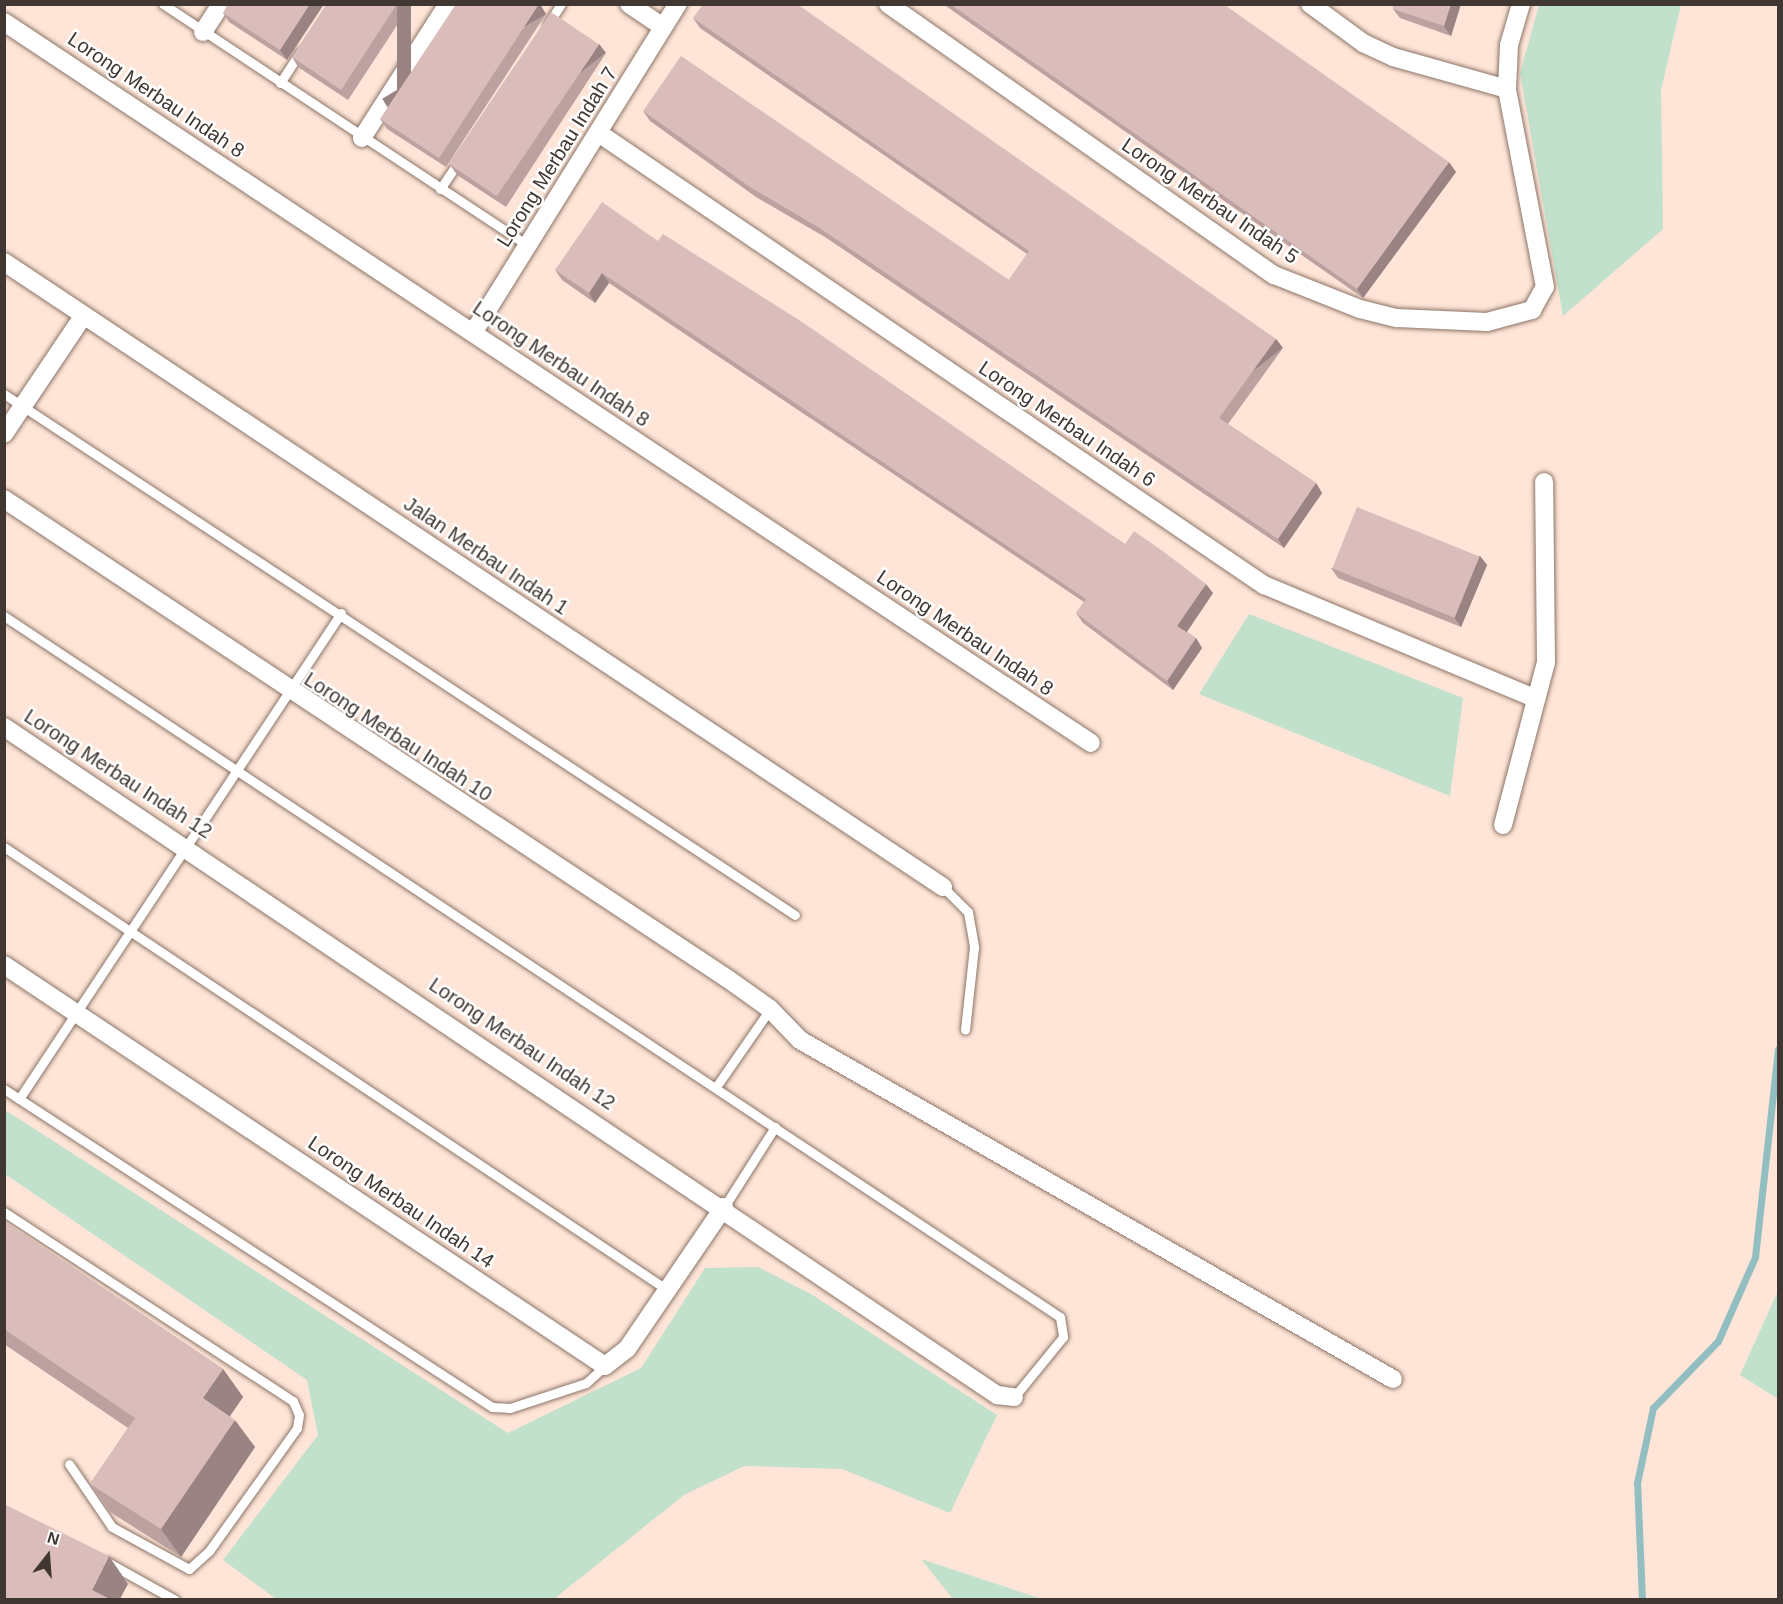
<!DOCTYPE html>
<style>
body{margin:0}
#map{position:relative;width:1783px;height:1604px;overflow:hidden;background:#fee5d7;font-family:Arial,sans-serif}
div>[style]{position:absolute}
.green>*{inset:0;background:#c1e1cc}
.stream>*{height:7px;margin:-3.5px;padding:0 3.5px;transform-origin:3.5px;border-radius:3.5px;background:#93bec1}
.roads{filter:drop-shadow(0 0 2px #8b7568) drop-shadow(0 0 2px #8b7568)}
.service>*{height:9px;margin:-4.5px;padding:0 4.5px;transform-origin:4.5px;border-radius:4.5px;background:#fff}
.minor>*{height:18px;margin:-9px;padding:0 9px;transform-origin:9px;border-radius:9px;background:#fff}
.wall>*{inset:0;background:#bba2a1}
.shaded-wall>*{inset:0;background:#998483;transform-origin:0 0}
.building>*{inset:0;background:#dabcbb;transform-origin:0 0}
span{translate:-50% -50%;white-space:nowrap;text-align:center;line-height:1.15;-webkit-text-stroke:5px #fff;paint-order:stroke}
.street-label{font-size:20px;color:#413732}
.frame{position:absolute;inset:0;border:6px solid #413732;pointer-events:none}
.north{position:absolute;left:18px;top:1526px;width:60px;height:60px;-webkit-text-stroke:4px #fff;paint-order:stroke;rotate:17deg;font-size:16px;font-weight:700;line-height:24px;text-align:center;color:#413732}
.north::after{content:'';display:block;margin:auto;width:21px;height:27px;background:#413732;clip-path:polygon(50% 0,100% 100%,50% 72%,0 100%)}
</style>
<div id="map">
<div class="green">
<i style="clip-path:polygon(1539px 5px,1681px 5px,1661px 90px,1663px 229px,1563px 316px,1520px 73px)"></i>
<i style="clip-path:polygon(1249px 614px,1463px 698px,1450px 796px,1199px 694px)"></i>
<i style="clip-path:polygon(5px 1110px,508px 1433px,641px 1368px,705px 1268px,758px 1267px,811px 1294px,997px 1415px,950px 1513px,842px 1469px,744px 1466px,684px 1495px,554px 1599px,276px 1599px,223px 1560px,318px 1435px,307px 1380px,5px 1174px)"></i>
<i style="clip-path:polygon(1778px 1291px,1778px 1399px,1740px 1375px)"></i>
<i style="clip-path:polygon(921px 1559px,1042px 1599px,953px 1599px)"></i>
</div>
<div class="stream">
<i style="left:1642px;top:1600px;width:117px;rotate:-92.4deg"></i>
<i style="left:1637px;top:1483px;width:77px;rotate:-78deg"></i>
<i style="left:1653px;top:1408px;width:93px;rotate:-45.9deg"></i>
<i style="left:1718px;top:1341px;width:92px;rotate:-66.2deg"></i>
<i style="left:1755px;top:1257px;width:209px;rotate:-83.7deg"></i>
</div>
<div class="roads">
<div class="service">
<i style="left:163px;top:4px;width:438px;rotate:33.5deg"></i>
<i style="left:548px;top:24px;width:24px;rotate:-57deg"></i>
<i style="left:280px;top:83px;width:37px;rotate:-57deg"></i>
<i style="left:440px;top:189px;width:36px;rotate:-56deg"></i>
<i style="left:4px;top:394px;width:947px;rotate:33.37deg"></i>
<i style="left:4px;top:616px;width:1267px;rotate:33.58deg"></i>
<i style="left:1060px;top:1317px;width:20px;rotate:81deg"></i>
<i style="left:1063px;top:1337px;width:77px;rotate:129.2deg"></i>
<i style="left:4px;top:847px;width:800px;rotate:33.73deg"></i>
<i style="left:943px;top:887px;width:35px;rotate:45deg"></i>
<i style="left:968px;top:912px;width:36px;rotate:80deg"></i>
<i style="left:974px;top:947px;width:83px;rotate:96.2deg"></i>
<i style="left:716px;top:1087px;width:95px;rotate:-55.3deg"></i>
<i style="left:4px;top:1089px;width:582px;rotate:33.09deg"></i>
<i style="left:492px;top:1407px;width:18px;rotate:3deg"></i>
<i style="left:510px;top:1408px;width:80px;rotate:-18.2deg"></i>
<i style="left:586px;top:1383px;width:25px;rotate:-42deg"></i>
<i style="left:19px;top:1099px;width:583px;rotate:-56.47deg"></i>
<i style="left:724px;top:1207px;width:95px;rotate:-57.5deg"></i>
<i style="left:4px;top:1212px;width:345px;rotate:33.2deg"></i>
<i style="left:293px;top:1401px;width:15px;rotate:67deg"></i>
<i style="left:299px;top:1415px;width:13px;rotate:99deg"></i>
<i style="left:297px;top:1428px;width:151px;rotate:125.6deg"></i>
<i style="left:209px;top:1551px;width:27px;rotate:138deg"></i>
<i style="left:189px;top:1569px;width:88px;rotate:-151.4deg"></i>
<i style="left:112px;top:1527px;width:76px;rotate:-124.3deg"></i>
<i style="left:107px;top:1562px;width:78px;rotate:29.2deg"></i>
</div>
<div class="minor">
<i style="left:629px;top:4px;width:41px;rotate:34.1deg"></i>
<i style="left:888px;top:4px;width:472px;rotate:35.1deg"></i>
<i style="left:1274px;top:275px;width:92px;rotate:21.6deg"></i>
<i style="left:1360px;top:309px;width:38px;rotate:14deg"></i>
<i style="left:1397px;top:318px;width:90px;rotate:2.5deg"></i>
<i style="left:1487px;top:322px;width:47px;rotate:-14.9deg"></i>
<i style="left:1532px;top:310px;width:26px;rotate:-61deg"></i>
<i style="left:1545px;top:287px;width:202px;rotate:-100.9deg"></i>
<i style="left:1507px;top:89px;width:44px;rotate:-87.4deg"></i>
<i style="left:1509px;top:45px;width:43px;rotate:-73.7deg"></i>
<i style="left:1310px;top:4px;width:66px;rotate:36.3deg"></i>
<i style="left:1363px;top:43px;width:33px;rotate:25deg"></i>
<i style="left:1393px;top:57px;width:118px;rotate:15.7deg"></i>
<i style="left:4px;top:22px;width:1304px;rotate:33.56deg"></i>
<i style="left:203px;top:32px;width:33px;rotate:-57deg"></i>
<i style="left:600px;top:134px;width:803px;rotate:34.19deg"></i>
<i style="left:1264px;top:585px;width:295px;rotate:22.7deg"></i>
<i style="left:362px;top:138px;width:159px;rotate:-57.3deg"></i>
<i style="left:4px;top:262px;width:1128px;rotate:33.65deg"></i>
<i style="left:473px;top:333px;width:388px;rotate:-58.1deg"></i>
<i style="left:4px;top:434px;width:143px;rotate:-56.1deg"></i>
<i style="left:4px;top:499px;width:869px;rotate:33.54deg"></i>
<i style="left:728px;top:979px;width:52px;rotate:35.5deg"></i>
<i style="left:770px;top:1009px;width:43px;rotate:45.9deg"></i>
<i style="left:800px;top:1040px;width:683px;rotate:29.76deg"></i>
<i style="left:4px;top:727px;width:1197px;rotate:33.93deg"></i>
<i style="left:997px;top:1395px;width:17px;rotate:7deg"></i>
<i style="left:1503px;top:825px;width:169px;rotate:-75.2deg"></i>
<i style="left:1546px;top:662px;width:180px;rotate:-90.6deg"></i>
<i style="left:4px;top:965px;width:722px;rotate:33.71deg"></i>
<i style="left:605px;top:1366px;width:28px;rotate:-38deg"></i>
<i style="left:627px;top:1349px;width:172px;rotate:-55.7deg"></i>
</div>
</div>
<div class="wall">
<i style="clip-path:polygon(324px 4px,287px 60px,229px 22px,223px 13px)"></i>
<i style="clip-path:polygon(327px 4px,411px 4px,348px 100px,298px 67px,292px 57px)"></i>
<i style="clip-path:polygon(943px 4px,1223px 4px,1456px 172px,1363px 298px)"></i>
<i style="clip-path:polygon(1394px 4px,1461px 4px,1451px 36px,1400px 18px,1393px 9px)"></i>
<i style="clip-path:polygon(546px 14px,446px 167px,387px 129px,380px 119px)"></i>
<i style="clip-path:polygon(693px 18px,1276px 339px,1283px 348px,1228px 424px,1316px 483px,1322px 493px,1284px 548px,825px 237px,756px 197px,650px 121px,643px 111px,1009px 280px,1027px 254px,700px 28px)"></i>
<i style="clip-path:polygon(599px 44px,606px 53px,506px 207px,457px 175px,450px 165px)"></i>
<i style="clip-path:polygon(658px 241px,1125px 544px,1213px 593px,1187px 632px,1196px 638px,1202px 648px,1173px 690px,1083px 623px,1076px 613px,1084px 602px,609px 283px,595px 303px,562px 280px,555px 270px)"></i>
<i style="clip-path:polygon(1480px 556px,1487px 565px,1461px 627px,1338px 578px,1331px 568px)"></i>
<i style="clip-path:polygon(4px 1221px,223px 1369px,243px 1397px,230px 1416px,255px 1447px,181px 1557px,110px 1512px,90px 1484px,128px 1428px,4px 1344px)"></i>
</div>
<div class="shaded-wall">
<i style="clip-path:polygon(310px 4px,324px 4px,287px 60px,280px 50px)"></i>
<i style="left:397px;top:4px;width:14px;height:103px"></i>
<i style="left:540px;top:4px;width:12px;height:184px;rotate:59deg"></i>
<i style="clip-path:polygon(1451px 4px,1461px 4px,1451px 36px,1444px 26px)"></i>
<i style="left:599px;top:44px;width:11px;height:183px;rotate:52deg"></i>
<i style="clip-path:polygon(1449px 162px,1456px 172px,1363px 298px,1357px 289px)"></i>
<i style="clip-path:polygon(602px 273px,609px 283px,595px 303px,589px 293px)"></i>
<i style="left:1276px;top:339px;width:11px;height:97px;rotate:52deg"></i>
<i style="clip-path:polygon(1316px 483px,1322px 493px,1284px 548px,1278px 539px)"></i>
<i style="clip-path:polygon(1480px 556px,1487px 565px,1461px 627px,1454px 617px)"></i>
<i style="clip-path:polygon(1206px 584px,1213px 593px,1184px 636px,1177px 626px)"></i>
<i style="clip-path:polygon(1196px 638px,1202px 648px,1173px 690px,1167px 681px)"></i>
<i style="clip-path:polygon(223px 1369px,243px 1397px,223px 1426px,203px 1398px)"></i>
<i style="clip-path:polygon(235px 1420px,255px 1447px,181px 1557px,161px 1529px)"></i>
<i style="clip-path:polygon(109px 1556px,128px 1584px,120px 1599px,98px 1599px,92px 1590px)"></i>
</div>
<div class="building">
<i style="clip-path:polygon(228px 4px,310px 4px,280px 50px,223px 13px)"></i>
<i style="clip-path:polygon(327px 4px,397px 4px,341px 90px,292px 57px)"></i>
<i style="clip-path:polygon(456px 4px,539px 4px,439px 158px,380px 119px)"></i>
<i style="clip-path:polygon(703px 4px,797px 4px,1276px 339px,1219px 418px,1316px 483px,1278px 539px,818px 227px,750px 187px,643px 111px,681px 56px,1009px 280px,1029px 251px,693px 18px)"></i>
<i style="clip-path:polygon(950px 4px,1223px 4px,1449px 162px,1357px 289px)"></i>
<i style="clip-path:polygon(1394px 4px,1451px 4px,1444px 26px,1393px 9px)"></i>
<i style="left:551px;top:12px;width:58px;height:183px;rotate:34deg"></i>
<i style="clip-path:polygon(602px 202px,658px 241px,663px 234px,799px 320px,1125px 544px,1134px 531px,1164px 552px,1206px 584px,1177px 626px,1196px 638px,1167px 681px,1076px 613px,1086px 599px,602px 273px,589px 293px,555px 270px)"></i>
<i style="left:1357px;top:507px;width:132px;height:66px;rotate:22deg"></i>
<i style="clip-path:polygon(4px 1221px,223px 1369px,203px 1398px,235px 1420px,161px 1529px,90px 1484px,135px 1418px,4px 1329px)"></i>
<i style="clip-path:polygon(4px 1504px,109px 1556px,92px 1590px,110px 1599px,4px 1599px)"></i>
</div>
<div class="street-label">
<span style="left:156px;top:95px;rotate:34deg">Lorong Merbau Indah 8</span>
<span style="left:557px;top:157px;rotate:-58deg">Lorong Merbau Indah 7</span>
<span style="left:1210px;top:201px;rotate:34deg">Lorong Merbau Indah 5</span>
<span style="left:561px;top:364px;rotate:34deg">Lorong Merbau Indah 8</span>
<span style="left:1067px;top:424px;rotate:34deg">Lorong Merbau Indah 6</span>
<span style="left:486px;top:556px;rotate:34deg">Jalan Merbau Indah 1</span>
<span style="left:965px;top:633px;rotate:34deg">Lorong Merbau Indah 8</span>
<span style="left:398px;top:737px;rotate:33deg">Lorong Merbau Indah 10</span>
<span style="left:118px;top:774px;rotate:33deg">Lorong Merbau Indah 12</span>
<span style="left:522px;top:1044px;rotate:34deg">Lorong Merbau Indah 12</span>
<span style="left:401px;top:1202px;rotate:34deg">Lorong Merbau Indah 14</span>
</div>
<div class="frame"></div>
<div class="north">N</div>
</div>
